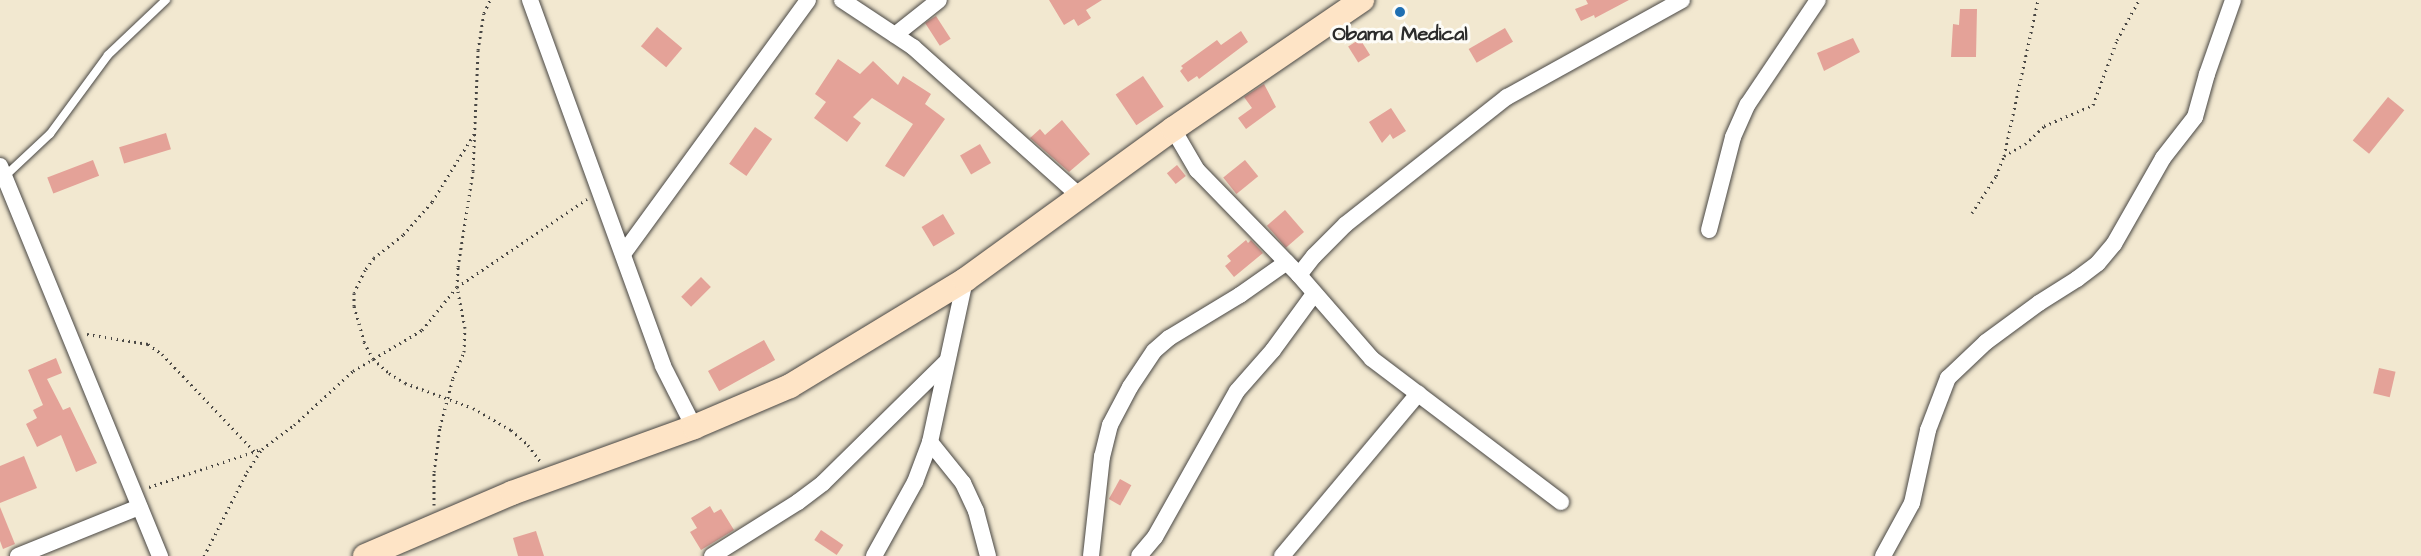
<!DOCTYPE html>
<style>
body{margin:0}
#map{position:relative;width:2421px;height:556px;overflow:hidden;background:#f2e8d0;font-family:"Architects Daughter",sans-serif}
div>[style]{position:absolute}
.building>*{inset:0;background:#e4a298;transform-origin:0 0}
.path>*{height:3px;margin-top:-1.5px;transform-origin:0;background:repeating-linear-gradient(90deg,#494744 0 1.5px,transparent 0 6px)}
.roads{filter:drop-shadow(0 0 2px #494744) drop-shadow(0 0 2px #494744)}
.lane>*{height:8px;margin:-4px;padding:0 4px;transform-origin:4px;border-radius:4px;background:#fff}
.street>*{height:16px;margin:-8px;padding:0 8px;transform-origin:8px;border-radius:8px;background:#fff}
.secondary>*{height:24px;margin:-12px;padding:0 12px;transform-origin:12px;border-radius:12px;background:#fee4c6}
.dots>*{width:16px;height:16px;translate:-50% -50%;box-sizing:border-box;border:3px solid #fdfcf7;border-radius:50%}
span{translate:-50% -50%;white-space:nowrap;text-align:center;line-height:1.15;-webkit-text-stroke:6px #fdfcf7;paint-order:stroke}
.poi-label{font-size:20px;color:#2b2b2b;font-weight:700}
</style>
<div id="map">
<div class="building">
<i style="clip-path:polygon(1049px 0,1102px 0,1086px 10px,1091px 18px,1078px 26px,1074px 19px,1064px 25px)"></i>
<i style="clip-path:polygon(1586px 0,1629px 0,1595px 18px,1594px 15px,1581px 21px,1575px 9px,1588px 4px)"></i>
<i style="clip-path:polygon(1960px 9px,1977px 9px,1976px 57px,1951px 57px,1953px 24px,1959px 25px)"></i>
<i style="left:936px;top:16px;width:27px;height:13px;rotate:57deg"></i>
<i style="left:657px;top:27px;width:33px;height:25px;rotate:40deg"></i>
<i style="left:1505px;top:28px;width:16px;height:42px;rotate:60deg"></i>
<i style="clip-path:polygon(1241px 31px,1248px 42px,1199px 79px,1197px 76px,1188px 82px,1180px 71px,1183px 68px,1181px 66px,1217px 40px,1221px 45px)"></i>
<i style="clip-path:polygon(1853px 38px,1860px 52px,1824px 71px,1817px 53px)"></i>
<i style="left:1360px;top:39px;width:19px;height:14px;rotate:58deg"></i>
<i style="clip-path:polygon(838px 59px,860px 74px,873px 61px,898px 85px,903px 76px,931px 94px,925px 104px,945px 119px,904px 177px,885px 166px,913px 124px,872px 98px,853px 117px,861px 123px,847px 142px,814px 118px,826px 102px,815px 94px)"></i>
<i style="left:1143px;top:76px;width:37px;height:33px;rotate:56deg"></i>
<i style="clip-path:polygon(1264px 84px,1276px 107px,1246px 129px,1238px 118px,1252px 108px,1244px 97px)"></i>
<i style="left:2388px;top:97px;width:21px;height:56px;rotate:39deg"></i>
<i style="clip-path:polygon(1391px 108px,1406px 131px,1393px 139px,1390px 134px,1382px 143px,1369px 122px)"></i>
<i style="clip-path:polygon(1062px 120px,1090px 154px,1069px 172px,1030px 138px,1040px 129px,1045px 135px)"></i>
<i style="left:755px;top:127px;width:21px;height:45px;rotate:35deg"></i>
<i style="left:166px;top:133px;width:17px;height:49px;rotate:73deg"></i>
<i style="left:980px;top:144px;width:22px;height:23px;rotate:60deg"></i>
<i style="left:93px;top:160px;width:17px;height:49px;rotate:69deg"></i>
<i style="left:1245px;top:160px;width:21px;height:28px;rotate:51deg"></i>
<i style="left:1177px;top:165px;width:14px;height:13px;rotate:51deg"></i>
<i style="left:1285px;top:210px;width:29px;height:24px;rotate:49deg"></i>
<i style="left:943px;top:214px;width:23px;height:25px;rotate:59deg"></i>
<i style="clip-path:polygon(1246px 240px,1248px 243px,1251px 240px,1263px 253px,1234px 277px,1225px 266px,1231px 261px,1227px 256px)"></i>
<i style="left:701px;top:277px;width:14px;height:28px;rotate:45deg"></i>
<i style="left:764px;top:340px;width:23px;height:64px;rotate:61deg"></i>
<i style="clip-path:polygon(56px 358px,62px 373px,47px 379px,63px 410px,70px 407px,97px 463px,76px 472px,61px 435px,37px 447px,26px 424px,37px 418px,33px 410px,43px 405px,28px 370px)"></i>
<i style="left:2379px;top:368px;width:17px;height:26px;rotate:13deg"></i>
<i style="clip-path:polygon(24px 456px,37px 488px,0 503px,0 466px)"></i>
<i style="left:1120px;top:479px;width:13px;height:23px;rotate:29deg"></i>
<i style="clip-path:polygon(710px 506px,714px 513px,721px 509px,734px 530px,701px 550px,690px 532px,697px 528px,691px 518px)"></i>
<i style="clip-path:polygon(0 507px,15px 544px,3px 549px,0 541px)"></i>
<i style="left:821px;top:530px;width:27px;height:12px;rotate:34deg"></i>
<i style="clip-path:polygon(536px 531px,544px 556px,518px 556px,513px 538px)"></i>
</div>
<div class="path">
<i style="left:474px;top:134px;width:80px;rotate:121.7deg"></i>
<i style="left:432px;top:202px;width:44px;rotate:131.3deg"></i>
<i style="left:403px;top:235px;width:37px;rotate:142deg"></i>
<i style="left:374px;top:258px;width:15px;rotate:127deg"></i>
<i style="left:365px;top:270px;width:25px;rotate:116deg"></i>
<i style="left:354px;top:293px;width:13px;rotate:90deg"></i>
<i style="left:354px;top:306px;width:37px;rotate:74deg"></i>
<i style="left:364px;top:342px;width:19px;rotate:62deg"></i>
<i style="left:373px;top:359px;width:21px;rotate:41deg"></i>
<i style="left:389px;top:373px;width:19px;rotate:32deg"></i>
<i style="left:405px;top:383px;width:72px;rotate:20.2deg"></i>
<i style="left:473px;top:408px;width:44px;rotate:30.1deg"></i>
<i style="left:511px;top:430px;width:23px;rotate:41deg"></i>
<i style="left:528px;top:445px;width:20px;rotate:53deg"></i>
<i style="left:2004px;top:156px;width:24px;rotate:-30deg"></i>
<i style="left:2025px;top:144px;width:26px;rotate:-43deg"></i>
<i style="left:2044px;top:126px;width:53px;rotate:-23.2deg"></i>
<i style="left:2093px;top:105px;width:69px;rotate:-69.7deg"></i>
<i style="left:2117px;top:40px;width:46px;rotate:-61.2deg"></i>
<i style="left:1972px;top:213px;width:44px;rotate:-57deg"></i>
<i style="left:1996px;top:176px;width:22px;rotate:-68deg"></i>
<i style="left:2004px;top:156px;width:160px;rotate:-77.7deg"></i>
<i style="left:87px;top:334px;width:62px;rotate:9.3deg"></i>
<i style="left:148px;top:344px;width:17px;rotate:36deg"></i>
<i style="left:162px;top:354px;width:134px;rotate:46.5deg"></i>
<i style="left:149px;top:487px;width:119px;rotate:-18.6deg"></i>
<i style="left:434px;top:505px;width:33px;rotate:-90deg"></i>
<i style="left:434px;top:472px;width:45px;rotate:-82.4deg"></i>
<i style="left:440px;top:427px;width:51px;rotate:-75.1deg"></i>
<i style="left:453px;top:378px;width:28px;rotate:-67deg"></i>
<i style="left:464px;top:352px;width:24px;rotate:-88deg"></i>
<i style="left:465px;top:328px;width:42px;rotate:-101deg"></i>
<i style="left:457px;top:287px;width:20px;rotate:-87deg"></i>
<i style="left:458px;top:267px;width:97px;rotate:-81.1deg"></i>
<i style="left:473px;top:171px;width:121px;rotate:-87.6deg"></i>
<i style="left:478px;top:50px;width:37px;rotate:-81deg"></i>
<i style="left:484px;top:13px;width:14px;rotate:-65deg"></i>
<i style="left:204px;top:556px;width:94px;rotate:-62.9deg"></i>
<i style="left:247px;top:472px;width:27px;rotate:-57deg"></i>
<i style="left:262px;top:449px;width:40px;rotate:-37deg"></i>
<i style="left:294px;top:425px;width:80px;rotate:-42.5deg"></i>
<i style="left:353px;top:371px;width:80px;rotate:-30.7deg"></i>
<i style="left:422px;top:330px;width:55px;rotate:-50.9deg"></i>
<i style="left:457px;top:287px;width:157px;rotate:-34.1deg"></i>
</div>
<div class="roads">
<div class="lane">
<i style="left:4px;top:177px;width:63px;rotate:-43.1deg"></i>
<i style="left:50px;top:134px;width:98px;rotate:-53.7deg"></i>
<i style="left:108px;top:55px;width:80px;rotate:-43.5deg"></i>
</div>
<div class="street">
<i style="left:530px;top:0;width:389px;rotate:70deg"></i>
<i style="left:663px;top:366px;width:68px;rotate:63.1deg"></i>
<i style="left:842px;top:0;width:85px;rotate:33.5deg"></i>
<i style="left:913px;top:47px;width:225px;rotate:41.8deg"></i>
<i style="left:895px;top:35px;width:56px;rotate:-38.5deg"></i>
<i style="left:1173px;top:129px;width:48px;rotate:59.7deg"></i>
<i style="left:1197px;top:170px;width:146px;rotate:45.8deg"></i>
<i style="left:1299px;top:275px;width:111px;rotate:49deg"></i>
<i style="left:1372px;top:359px;width:237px;rotate:37.1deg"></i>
<i style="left:0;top:166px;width:422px;rotate:67.7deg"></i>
<i style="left:1709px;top:230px;width:96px;rotate:-75.5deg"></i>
<i style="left:1733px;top:137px;width:36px;rotate:-66deg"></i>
<i style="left:1748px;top:104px;width:125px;rotate:-56.1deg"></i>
<i style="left:623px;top:254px;width:314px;rotate:-53.9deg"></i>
<i style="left:1299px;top:275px;width:24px;rotate:-52deg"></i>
<i style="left:1314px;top:256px;width:45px;rotate:-45deg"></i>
<i style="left:1346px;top:224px;width:205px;rotate:-38.3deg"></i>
<i style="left:1507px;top:97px;width:200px;rotate:-29deg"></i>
<i style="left:930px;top:442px;width:53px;rotate:51.2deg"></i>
<i style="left:963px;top:483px;width:31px;rotate:65deg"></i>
<i style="left:976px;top:511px;width:47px;rotate:75.1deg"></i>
<i style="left:18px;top:556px;width:131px;rotate:-22deg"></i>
<i style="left:712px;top:556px;width:102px;rotate:-32.1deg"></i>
<i style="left:798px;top:502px;width:31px;rotate:-37deg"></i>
<i style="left:823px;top:483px;width:173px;rotate:-44.5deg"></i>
<i style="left:874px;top:556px;width:85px;rotate:-61deg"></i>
<i style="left:915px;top:482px;width:43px;rotate:-69.4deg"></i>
<i style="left:930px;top:442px;width:166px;rotate:-77.8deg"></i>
<i style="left:1091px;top:556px;width:100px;rotate:-83.7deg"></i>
<i style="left:1102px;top:457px;width:33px;rotate:-76deg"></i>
<i style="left:1110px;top:425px;width:43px;rotate:-62.2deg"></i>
<i style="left:1130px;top:387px;width:43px;rotate:-56.3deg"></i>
<i style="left:1154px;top:351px;width:20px;rotate:-41deg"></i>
<i style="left:1169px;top:338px;width:83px;rotate:-31.2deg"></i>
<i style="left:1240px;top:295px;width:57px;rotate:-35.1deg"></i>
<i style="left:1139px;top:556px;width:25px;rotate:-50deg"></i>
<i style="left:1155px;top:537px;width:167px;rotate:-60.7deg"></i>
<i style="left:1237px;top:391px;width:55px;rotate:-48.7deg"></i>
<i style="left:1273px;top:350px;width:69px;rotate:-53.8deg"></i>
<i style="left:1282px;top:556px;width:212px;rotate:-50deg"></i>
<i style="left:1883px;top:556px;width:60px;rotate:-61.3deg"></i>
<i style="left:1912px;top:503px;width:75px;rotate:-77.6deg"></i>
<i style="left:1928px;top:430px;width:56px;rotate:-69deg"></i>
<i style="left:1948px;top:378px;width:52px;rotate:-43.5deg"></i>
<i style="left:1986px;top:342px;width:66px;rotate:-36.3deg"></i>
<i style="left:2039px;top:303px;width:45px;rotate:-32.3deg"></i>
<i style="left:2077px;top:279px;width:26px;rotate:-37deg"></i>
<i style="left:2098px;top:263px;width:25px;rotate:-50deg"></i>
<i style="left:2114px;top:244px;width:99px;rotate:-60.3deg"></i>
<i style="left:2163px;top:158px;width:52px;rotate:-52deg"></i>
<i style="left:2195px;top:117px;width:45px;rotate:-74.4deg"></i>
<i style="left:2207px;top:74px;width:78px;rotate:-70.6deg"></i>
</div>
<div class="secondary">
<i style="left:365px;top:556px;width:160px;rotate:-23.2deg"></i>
<i style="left:512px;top:493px;width:194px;rotate:-19.9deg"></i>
<i style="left:694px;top:427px;width:104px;rotate:-23.1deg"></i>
<i style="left:790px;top:386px;width:205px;rotate:-31.2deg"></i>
<i style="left:965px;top:280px;width:257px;rotate:-36deg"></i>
<i style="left:1173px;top:129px;width:229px;rotate:-34.3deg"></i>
</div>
</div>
<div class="dots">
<i style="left:1400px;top:12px;background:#1f6fb2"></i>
</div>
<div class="poi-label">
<span style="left:1400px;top:34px">Obama Medical</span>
</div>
</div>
